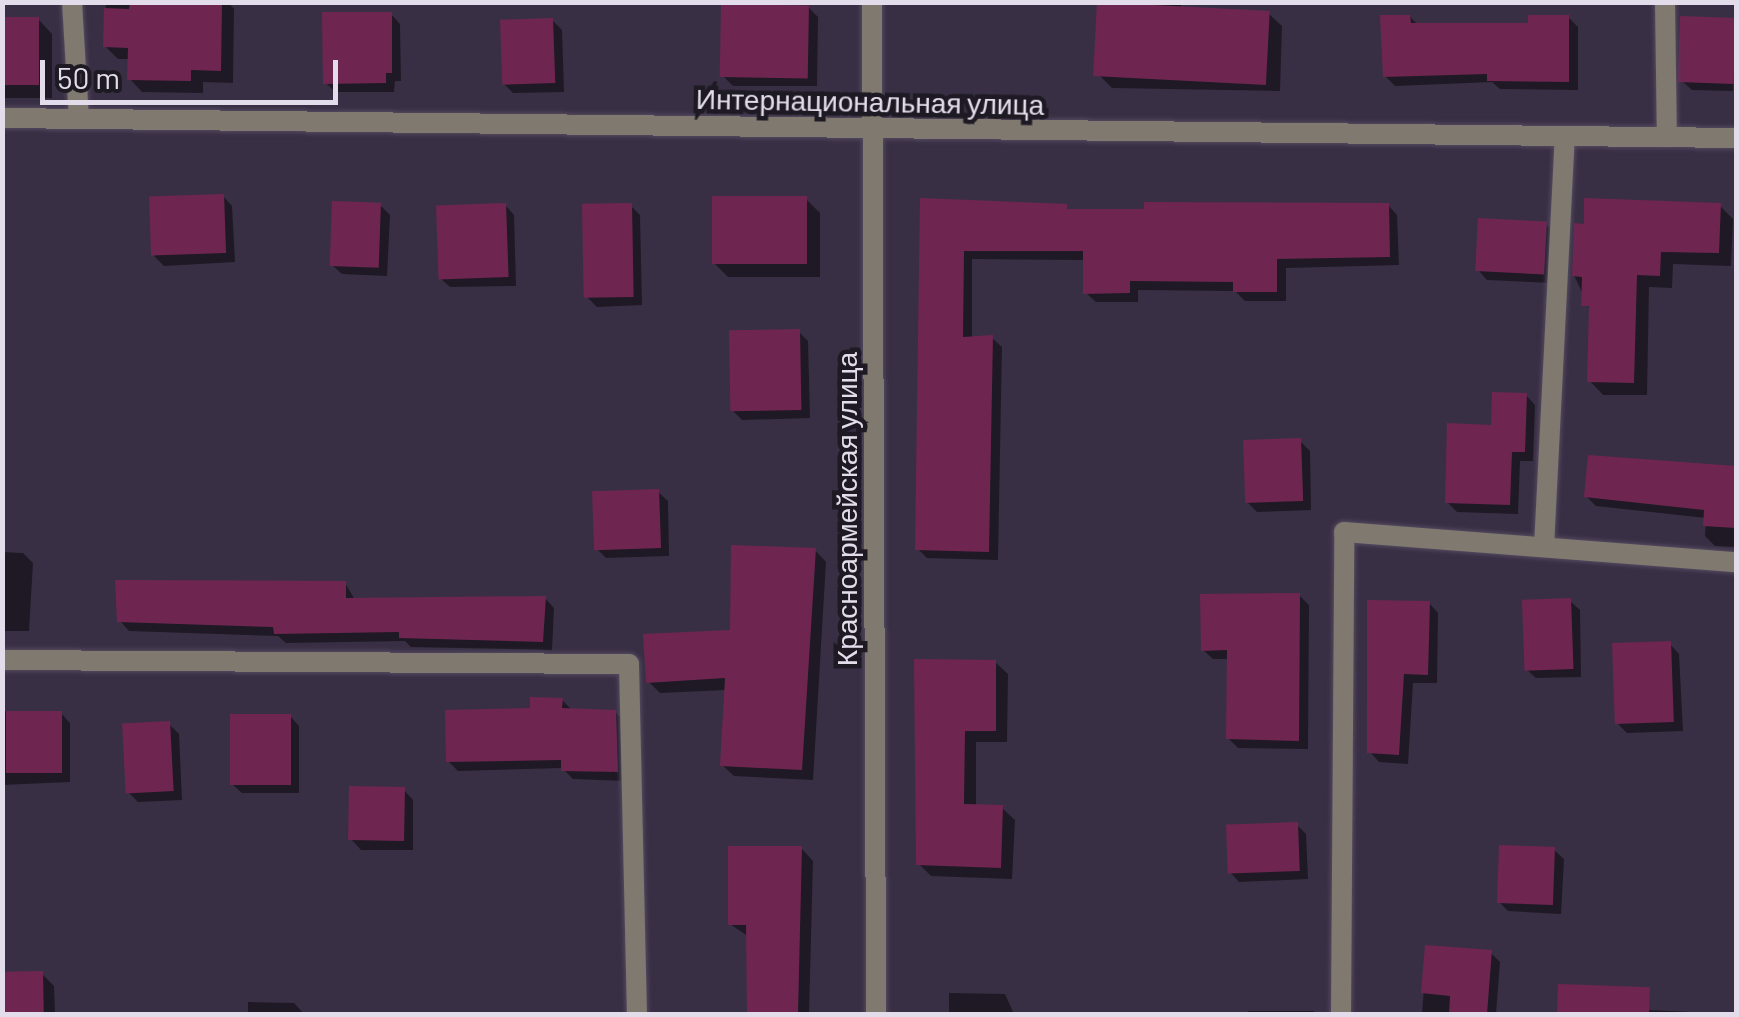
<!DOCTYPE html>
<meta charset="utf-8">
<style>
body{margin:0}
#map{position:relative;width:1739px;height:1017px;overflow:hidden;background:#392f45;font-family:Barlow,sans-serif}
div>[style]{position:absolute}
.shadow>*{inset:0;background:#0007;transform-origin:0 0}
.building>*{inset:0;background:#6e2651;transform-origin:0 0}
.roads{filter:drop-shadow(0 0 2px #544b60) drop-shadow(0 0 2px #544b60)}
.service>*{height:20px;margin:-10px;padding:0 10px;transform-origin:10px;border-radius:10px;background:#80796f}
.minor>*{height:20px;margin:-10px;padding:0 10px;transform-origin:10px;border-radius:10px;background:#80796f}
span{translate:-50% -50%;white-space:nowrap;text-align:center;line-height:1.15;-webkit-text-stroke:9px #1e1a23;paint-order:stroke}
.street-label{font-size:28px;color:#e3ddeb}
.frame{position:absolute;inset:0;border:5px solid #e3ddeb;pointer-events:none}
.scale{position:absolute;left:40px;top:60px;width:298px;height:45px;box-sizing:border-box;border:5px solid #e3ddeb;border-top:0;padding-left:12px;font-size:30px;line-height:35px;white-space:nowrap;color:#e3ddeb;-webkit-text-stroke:8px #1e1a23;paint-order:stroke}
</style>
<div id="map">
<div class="shadow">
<i style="clip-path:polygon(106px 2px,228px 2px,234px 9px,233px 83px,203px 82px,203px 93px,142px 92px,130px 79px,130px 59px,118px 59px,105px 46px)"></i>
<i style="clip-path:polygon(1099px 2px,1181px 2px,1181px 10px,1269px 14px,1282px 26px,1280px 91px,1112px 88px,1099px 75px)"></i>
<i style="clip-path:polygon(808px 7px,818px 17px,817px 86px,733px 86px,723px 76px)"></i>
<i style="clip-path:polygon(391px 14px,400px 24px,401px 81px,395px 81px,394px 92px,335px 92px,325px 82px)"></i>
<i style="clip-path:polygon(1410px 17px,1418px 25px,1531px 26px,1568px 17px,1578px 27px,1578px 90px,1500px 89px,1492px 82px,1395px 86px,1385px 76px)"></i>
<i style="clip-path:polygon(2px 19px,38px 19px,52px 34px,52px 98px,2px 98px)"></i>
<i style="clip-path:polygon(552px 20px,562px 30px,564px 92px,513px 93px,504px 84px)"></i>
<i style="clip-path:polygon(1736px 30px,1733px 91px,1692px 90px,1682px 81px)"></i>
<i style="clip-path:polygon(223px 196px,232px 206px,235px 262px,164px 266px,154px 256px)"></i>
<i style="clip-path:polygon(806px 199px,820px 213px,820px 277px,728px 277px,714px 263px)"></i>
<i style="clip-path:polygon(922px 200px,1071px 212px,1388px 205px,1397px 215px,1399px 265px,1286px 268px,1286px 301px,1245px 301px,1235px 291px,1138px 290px,1138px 302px,1096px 302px,1086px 293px,1086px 260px,972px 259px,972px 339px,992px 338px,1002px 347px,998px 560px,927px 558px,918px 549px)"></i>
<i style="clip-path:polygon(380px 205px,390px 215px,387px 276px,342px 274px,332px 265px)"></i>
<i style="clip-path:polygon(505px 205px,514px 215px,516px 286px,450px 287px,440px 278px)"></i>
<i style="clip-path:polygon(1719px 205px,1733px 219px,1731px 266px,1673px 264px,1672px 288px,1649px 287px,1647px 395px,1603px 395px,1590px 381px,1591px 312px,1574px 275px)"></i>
<i style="clip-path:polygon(631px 206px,640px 215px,642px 305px,597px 307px,587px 297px)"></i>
<i style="clip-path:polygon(1546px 224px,1555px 234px,1553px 283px,1487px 280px,1478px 270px)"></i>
<i style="clip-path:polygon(799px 332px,808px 341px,810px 418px,742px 420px,732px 410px)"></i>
<i style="clip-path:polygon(1526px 395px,1535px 405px,1533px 461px,1520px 461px,1518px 514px,1457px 512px,1447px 502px,1493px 427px)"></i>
<i style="clip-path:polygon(1300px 441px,1310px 451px,1311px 510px,1257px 512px,1247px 502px)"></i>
<i style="clip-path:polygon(1590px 458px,1736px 468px,1736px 547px,1715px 546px,1705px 536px,1706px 518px,1596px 506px,1586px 496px)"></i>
<i style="clip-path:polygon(658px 492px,668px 501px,669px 556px,606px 558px,596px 548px)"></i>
<i style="clip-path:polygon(815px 550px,826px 562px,813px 780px,734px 776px,722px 765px,726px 690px,660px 693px,648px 681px,732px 632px)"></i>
<i style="clip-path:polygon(2px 552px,23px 553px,33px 563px,29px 631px,2px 631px)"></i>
<i style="clip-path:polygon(345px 583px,355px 600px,545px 598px,554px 608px,552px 650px,411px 647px,405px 641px,286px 643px,278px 636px,129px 631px,120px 621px)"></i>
<i style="clip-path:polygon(1299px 595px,1309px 605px,1308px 749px,1238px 748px,1228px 738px,1230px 659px,1213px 659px,1203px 650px)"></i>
<i style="clip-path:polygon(1570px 601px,1580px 610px,1581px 677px,1536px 678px,1526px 669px)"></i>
<i style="clip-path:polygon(1429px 603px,1438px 613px,1437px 683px,1413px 683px,1408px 764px,1379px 762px,1370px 752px)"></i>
<i style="clip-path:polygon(1670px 644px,1679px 654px,1683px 731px,1627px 733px,1618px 724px)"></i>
<i style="clip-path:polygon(917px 661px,995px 662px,1008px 674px,1007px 742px,976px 742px,976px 807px,1002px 808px,1015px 820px,1012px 879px,931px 876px,919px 864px)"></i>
<i style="clip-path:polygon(562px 700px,573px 711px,615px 712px,625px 722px,626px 781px,573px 779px,562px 768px,458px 771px,448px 761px)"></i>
<i style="clip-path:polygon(2px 711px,61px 713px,70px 723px,70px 782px,2px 785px)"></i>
<i style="clip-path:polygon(290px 716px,299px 726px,299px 793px,242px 793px,232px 784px)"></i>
<i style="clip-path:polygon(169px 724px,179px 734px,182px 800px,138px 802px,128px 792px)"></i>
<i style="clip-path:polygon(404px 790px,413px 800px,413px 850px,361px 850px,352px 840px)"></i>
<i style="clip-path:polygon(1297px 825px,1306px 834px,1308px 879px,1239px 882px,1230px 872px)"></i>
<i style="clip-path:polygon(801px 848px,813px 861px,809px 1014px,750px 1014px,749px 937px,730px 924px)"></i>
<i style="clip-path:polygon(1554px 850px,1564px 859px,1561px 914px,1508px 911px,1499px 902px)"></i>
<i style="clip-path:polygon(1427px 948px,1491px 953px,1500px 962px,1496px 1014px,1422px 1014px)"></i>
<i style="clip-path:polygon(42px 974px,54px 986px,55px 1014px,2px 1014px,2px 975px)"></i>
<i style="clip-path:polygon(1561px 987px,1626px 1009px,1736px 1014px,1559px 1014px)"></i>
<i style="clip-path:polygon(949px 993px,1005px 994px,1014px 1014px,949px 1014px)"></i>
<i style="clip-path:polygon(248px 1002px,294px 1003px,304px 1014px,248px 1014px)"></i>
<i style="left:1248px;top:1011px;width:66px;height:3px"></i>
</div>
<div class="building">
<i style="clip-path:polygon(130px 2px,222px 2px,221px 71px,191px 70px,191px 81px,127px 80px,128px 48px,103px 47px,104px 8px,129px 9px)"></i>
<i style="left:1097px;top:2px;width:173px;height:74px;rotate:3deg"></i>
<i style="left:721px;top:4px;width:88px;height:73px;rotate:1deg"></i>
<i style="clip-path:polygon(322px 12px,392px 12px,392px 73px,386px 73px,386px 83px,323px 84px)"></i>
<i style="clip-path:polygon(1380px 15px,1410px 15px,1411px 23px,1528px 23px,1528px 15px,1569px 15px,1569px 82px,1487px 81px,1487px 74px,1383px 77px)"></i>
<i style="left:1680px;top:16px;width:56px;height:66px;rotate:2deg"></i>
<i style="left:2px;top:17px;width:37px;height:68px"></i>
<i style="left:553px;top:18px;width:65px;height:53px;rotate:88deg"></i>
<i style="left:224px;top:194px;width:59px;height:75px;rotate:88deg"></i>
<i style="left:712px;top:196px;width:95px;height:68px"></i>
<i style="clip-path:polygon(920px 198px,1067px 204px,1067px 209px,1144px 209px,1144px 202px,1389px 203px,1390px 257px,1277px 259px,1277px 292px,1233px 292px,1233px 282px,1130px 281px,1130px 293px,1083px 294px,1083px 251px,964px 251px,963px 337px,993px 335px,989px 552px,915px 550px)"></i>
<i style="clip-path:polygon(1584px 198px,1721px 203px,1719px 253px,1661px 252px,1660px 276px,1637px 275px,1634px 383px,1587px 382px,1589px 306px,1581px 306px,1582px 277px,1572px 276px,1574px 223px,1584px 224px)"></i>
<i style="left:332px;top:201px;width:49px;height:65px;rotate:2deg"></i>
<i style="left:506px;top:203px;width:74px;height:70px;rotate:88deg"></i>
<i style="left:632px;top:203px;width:94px;height:50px;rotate:89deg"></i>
<i style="left:1478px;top:218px;width:69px;height:53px;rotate:3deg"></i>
<i style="left:800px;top:329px;width:81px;height:71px;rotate:89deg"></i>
<i style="clip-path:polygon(1492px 392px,1527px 393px,1525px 452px,1512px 452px,1510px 505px,1445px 503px,1447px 423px,1491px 425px)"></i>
<i style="left:1301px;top:438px;width:63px;height:58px;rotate:88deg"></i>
<i style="clip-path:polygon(1588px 455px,1736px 466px,1736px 528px,1703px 526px,1704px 510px,1584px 497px)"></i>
<i style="left:659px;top:489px;width:59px;height:67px;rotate:88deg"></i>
<i style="clip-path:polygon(731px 545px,816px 548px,802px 770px,720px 766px,725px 678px,646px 683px,643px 634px,730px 630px)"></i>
<i style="clip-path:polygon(115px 580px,346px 581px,346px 598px,546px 596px,543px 642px,399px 638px,399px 632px,274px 634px,273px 627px,117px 622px)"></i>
<i style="clip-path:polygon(1300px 593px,1299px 741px,1226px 739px,1227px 650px,1201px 651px,1200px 594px)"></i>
<i style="left:1571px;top:598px;width:71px;height:49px;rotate:88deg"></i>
<i style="clip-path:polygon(1367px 600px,1430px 601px,1428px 675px,1404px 674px,1399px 755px,1367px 753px)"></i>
<i style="left:1671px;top:641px;width:81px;height:59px;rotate:88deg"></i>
<i style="clip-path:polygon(914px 659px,996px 660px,996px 731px,965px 731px,964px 804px,1003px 805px,1001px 868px,916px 865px)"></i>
<i style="clip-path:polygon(530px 697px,563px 698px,562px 708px,616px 710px,618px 772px,561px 771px,561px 760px,446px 762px,445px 710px,530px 708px)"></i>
<i style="left:6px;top:711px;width:56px;height:62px"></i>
<i style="left:230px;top:714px;width:61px;height:71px"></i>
<i style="left:170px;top:721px;width:70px;height:48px;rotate:87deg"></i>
<i style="left:405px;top:787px;width:54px;height:56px;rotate:91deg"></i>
<i style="left:1298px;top:822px;width:49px;height:72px;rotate:88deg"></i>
<i style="left:1499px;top:845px;width:56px;height:58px;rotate:2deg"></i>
<i style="clip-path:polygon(728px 846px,802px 846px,798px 1014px,747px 1014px,746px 925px,728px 925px)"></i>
<i style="clip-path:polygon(1425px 945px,1492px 950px,1487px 1014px,1449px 1014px,1450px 996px,1421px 993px)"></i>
<i style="left:43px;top:971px;width:43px;height:41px;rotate:89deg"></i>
<i style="left:1558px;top:984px;width:92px;height:30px;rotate:2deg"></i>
</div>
<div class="roads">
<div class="service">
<i style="left:72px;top:2px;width:117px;rotate:86.6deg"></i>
<i style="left:1665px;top:2px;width:135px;rotate:89.2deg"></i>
<i style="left:1544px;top:547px;width:411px;rotate:-87.1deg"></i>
<i style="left:2px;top:660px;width:627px;rotate:0.37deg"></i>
<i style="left:629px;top:664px;width:350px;rotate:88.7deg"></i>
<i style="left:1341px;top:1014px;width:482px;rotate:-89.6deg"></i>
<i style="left:1344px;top:532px;width:393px;rotate:4.4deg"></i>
</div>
<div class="minor">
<i style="left:872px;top:2px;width:1012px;rotate:89.77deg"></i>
<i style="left:2px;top:118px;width:1734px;rotate:0.66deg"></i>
</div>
</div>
<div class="street-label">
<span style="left:870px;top:101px;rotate:1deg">Интернациональная улица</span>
<span style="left:846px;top:509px;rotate:-90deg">Красноармейская улица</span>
</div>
<div class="frame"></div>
<div class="scale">50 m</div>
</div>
